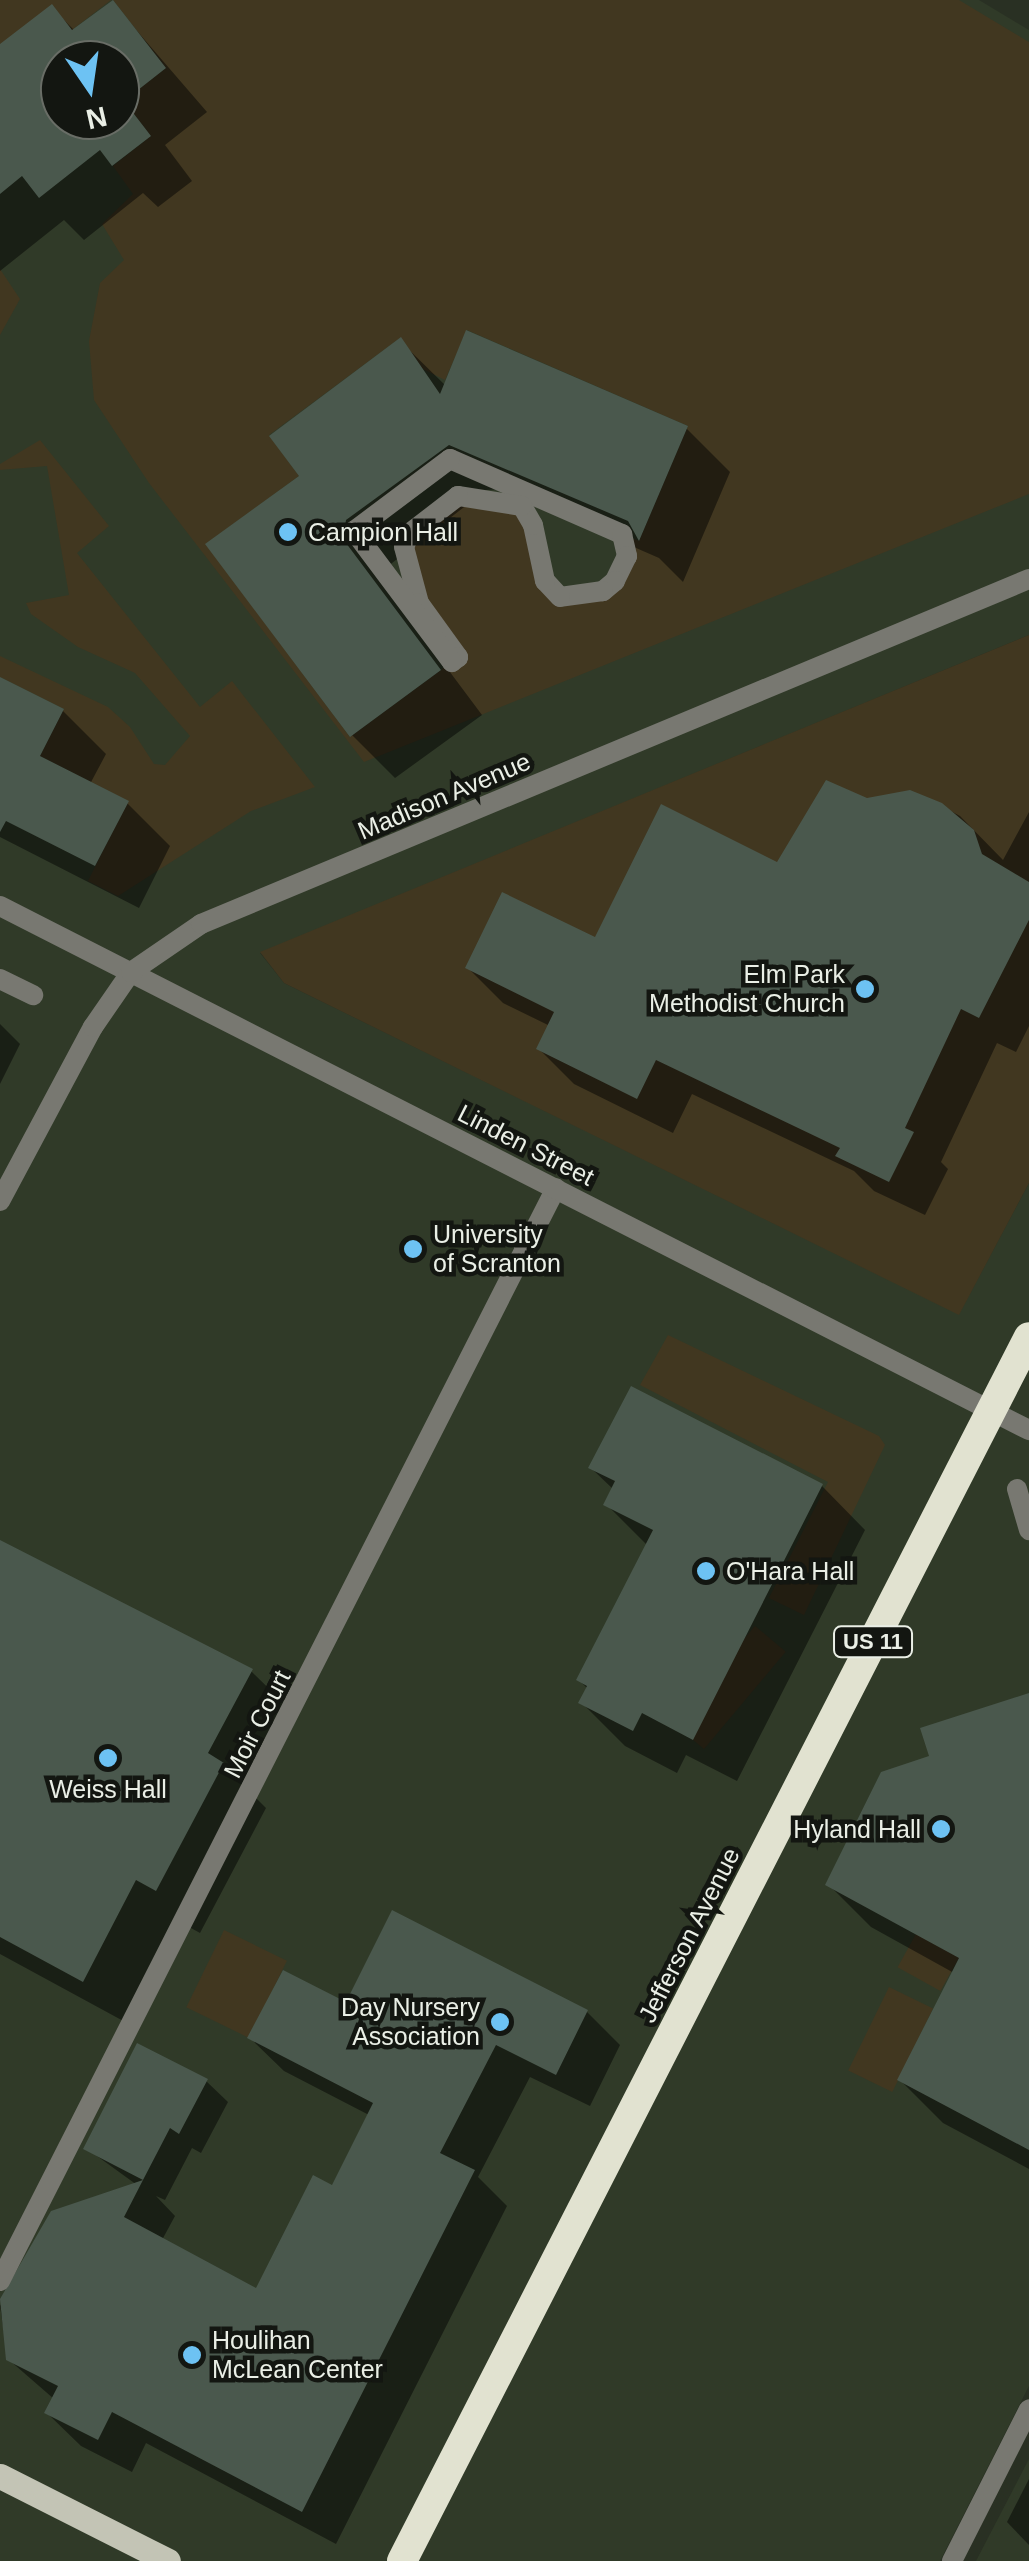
<!DOCTYPE html>
<style>
body{margin:0}
#map{position:relative;width:1029px;height:2561px;overflow:hidden;background:#293023;font-family:Arial,sans-serif}
div>[style]{position:absolute}
.built>*{inset:0;background:#303a28}
.green>*{inset:0;background:#413720;transform-origin:0 0}
.shadow>*{inset:0;background:#0007}
.building>*{inset:0;background:#4a584d}
.lane>*{height:20px;margin:-10px;padding:0 10px;transform-origin:10px;border-radius:10px;background:#787871}
.street>*{height:20px;margin:-10px;padding:0 10px;transform-origin:10px;border-radius:10px;background:#787871}
.primary>*{height:25px;margin:-12.5px;padding:0 12.5px;transform-origin:12.5px;border-radius:12.5px;background:#c3c4b5}
.highway>*{height:30px;margin:-15px;padding:0 15px;transform-origin:15px;border-radius:15px;background:#e1e2d0}
.dots>*{width:28px;height:28px;translate:-50% -50%;box-sizing:border-box;border:5px solid #131611;border-radius:50%}
span{translate:-50% -50%;white-space:nowrap;text-align:center;line-height:1.15;-webkit-text-stroke:9px #131611;paint-order:stroke}
.shield-label span{padding:2px 8px;background:#131611;border:2px solid;border-radius:8px;-webkit-text-stroke-width:0}
.shield-label{font-size:22px;color:#eaefe6;font-weight:700}
.poi-label{font-size:25px;color:#eaefe6}
.left{translate:0 -50%;text-align:left}
.right{translate:-100% -50%;text-align:right}
.street-label{font-size:25px;color:#eaefe6}
.north{position:absolute;left:40px;top:40px;width:100px;height:100px;box-sizing:border-box;background:#131611;border:2px solid #696d66;border-radius:50%;rotate:167deg;font-size:28px;font-weight:700;line-height:40px;text-align:center;color:#eaefe6}
.north::after{content:'';display:block;margin:auto;width:35px;height:45px;background:#6dc2f3;clip-path:polygon(50% 0,100% 100%,50% 72%,0 100%)}
</style>
<div id="map">
<div class="built">
<i style="clip-path:polygon(evenodd,0 0,979px 0,1029px 30px,1029px 635px,260px 953px,284px 983px,959px 1314px,1029px 1183px,1029px 2386px,940px 2561px,0 2561px,0 0,60px 60px,120px 60px,120px 120px,60px 120px,60px 60px)"></i>
<i style="clip-path:polygon(1029px 2459px,1029px 2561px,976px 2561px)"></i>
</div>
<div class="green">
<i style="clip-path:polygon(0 0,111px 0,72px 30px,0 44px)"></i>
<i style="clip-path:polygon(evenodd,113px 0,959px 0,1029px 42px,1029px 494px,364px 762px,149px 483px,94px 400px,89px 341px,100px 283px,124px 260px,102px 224px,133px 194px,113px 166px,151px 136px,124px 101px,166px 68px,113px 0,467px 330px,688px 426px,639px 541px,622px 534px,615px 581px,551px 591px,522px 506px,458px 496px,404px 547px,419px 603px,452px 662px,350px 737px,206px 544px,299px 476px,269px 435px,400px 338px,423px 369px,445px 380px,467px 330px)"></i>
<i style="clip-path:polygon(0 269px,20px 299px,0 335px)"></i>
<i style="clip-path:polygon(40px 440px,109px 526px,77px 553px,200px 707px,232px 681px,315px 787px,251px 811px,118px 896px,88px 881px,128px 801px,40px 756px,64px 709px,0 677px,0 656px,108px 707px,130px 727px,154px 764px,165px 765px,190px 736px,135px 673px,78px 647px,31px 614px,26px 603px,69px 595px,47px 466px,0 470px,0 464px)"></i>
<i style="clip-path:polygon(1029px 635px,1029px 1183px,959px 1315px,284px 983px,260px 952px)"></i>
<i style="clip-path:polygon(668px 1335px,879px 1436px,885px 1445px,804px 1615px,769px 1598px,828px 1482px,640px 1385px)"></i>
<i style="left:755px;top:1626px;width:40px;height:127px;rotate:40deg"></i>
<i style="left:224px;top:1930px;width:70px;height:86px;rotate:26deg"></i>
<i style="left:916px;top:1934px;width:49px;height:38px;rotate:29deg"></i>
<i style="left:889px;top:1987px;width:49px;height:93px;rotate:26deg"></i>
</div>
<div class="shadow">
<i style="clip-path:polygon(evenodd,112px 2px,207px 112px,165px 145px,192px 181px,158px 207px,143px 193px,84px 240px,64px 220px,0 271px,0 52px,52px 8px,75px 31px,112px 2px,60px 60px,120px 60px,120px 120px,60px 120px,60px 60px)"></i>
<i style="clip-path:polygon(400px 341px,446px 386px,687px 429px,730px 472px,683px 582px,659px 558px,501px 489px,486px 490px,383px 570px,385px 585px,482px 715px,395px 778px,352px 735px,302px 477px)"></i>
<i style="clip-path:polygon(0 680px,63px 711px,106px 754px,90px 784px,127px 803px,170px 846px,139px 908px,0 837px)"></i>
<i style="clip-path:polygon(923px 796px,960px 816px,1003px 860px,1029px 812px,1029px 1026px,1016px 1052px,997px 1043px,941px 1162px,948px 1169px,925px 1215px,874px 1191px,854px 1171px,692px 1094px,673px 1133px,574px 1084px,539px 1049px,550px 1026px,503px 1003px,468px 968px,596px 940px,778px 865px,867px 801px)"></i>
<i style="clip-path:polygon(0 1024px,20px 1044px,0 1084px)"></i>
<i style="clip-path:polygon(591px 1468px,822px 1486px,865px 1530px,737px 1781px,686px 1755px,677px 1773px,625px 1746px,582px 1703px,588px 1689px,579px 1680px,648px 1546px,606px 1504px,614px 1490px)"></i>
<i style="clip-path:polygon(0 1543px,251px 1671px,295px 1714px,252px 1794px,266px 1808px,200px 1933px,180px 1922px,127px 2023px,0 1954px)"></i>
<i style="clip-path:polygon(1029px 1697px,1029px 2169px,943px 2123px,900px 2080px,954px 1973px,871px 1927px,828px 1884px,932px 1757px)"></i>
<i style="clip-path:polygon(347px 2005px,587px 2012px,620px 2045px,590px 2106px,530px 2077px,478px 2177px,507px 2206px,336px 2544px,146px 2443px,132px 2472px,81px 2446px,47px 2413px,54px 2399px,8px 2359px,0 2306px,53px 2213px,137px 2185px,86px 2148px,206px 2081px,228px 2102px,201px 2153px,192px 2148px,165px 2200px,156px 2196px,175px 2216px,162px 2240px,257px 2292px,333px 2188px,369px 2115px,284px 2071px,250px 2038px)"></i>
<i style="clip-path:polygon(1029px 2479px,1029px 2545px,1007px 2522px)"></i>
</div>
<div class="building">
<i style="clip-path:polygon(evenodd,113px 0,166px 68px,124px 101px,151px 136px,112px 166px,100px 150px,39px 198px,22px 176px,0 194px,0 44px,52px 4px,72px 30px,113px 0,60px 60px,120px 60px,120px 120px,60px 120px,60px 60px)"></i>
<i style="clip-path:polygon(466px 330px,688px 426px,639px 541px,628px 521px,449px 445px,346px 520px,343px 539px,441px 670px,350px 737px,205px 544px,299px 476px,269px 436px,401px 337px,440px 394px)"></i>
<i style="clip-path:polygon(0 677px,64px 709px,40px 756px,129px 801px,95px 866px,6px 821px,0 832px)"></i>
<i style="clip-path:polygon(826px 780px,867px 798px,910px 790px,942px 803px,974px 830px,982px 854px,1029px 882px,1029px 920px,979px 1018px,961px 1009px,905px 1128px,914px 1132px,889px 1182px,835px 1156px,840px 1148px,656px 1060px,637px 1099px,536px 1049px,554px 1012px,465px 968px,502px 892px,595px 937px,661px 804px,777px 862px)"></i>
<i style="clip-path:polygon(631px 1386px,823px 1484px,693px 1740px,642px 1713px,633px 1731px,578px 1703px,587px 1686px,576px 1680px,653px 1530px,603px 1505px,615px 1481px,588px 1468px)"></i>
<i style="clip-path:polygon(0 1540px,253px 1669px,208px 1753px,224px 1763px,156px 1891px,136px 1880px,83px 1982px,0 1937px)"></i>
<i style="clip-path:polygon(1029px 1693px,1029px 2150px,897px 2080px,959px 1958px,825px 1885px,881px 1772px,929px 1756px,920px 1728px)"></i>
<i style="clip-path:polygon(392px 1910px,588px 2010px,556px 2075px,496px 2045px,440px 2153px,475px 2170px,302px 2512px,112px 2412px,98px 2440px,44px 2413px,58px 2386px,6px 2360px,0 2299px,51px 2211px,143px 2180px,124px 2217px,256px 2288px,313px 2175px,332px 2185px,373px 2103px,247px 2038px,283px 1970px,346px 2002px)"></i>
<i style="clip-path:polygon(137px 2043px,208px 2079px,179px 2134px,170px 2128px,143px 2180px,83px 2149px)"></i>
</div>
<div class="lane">
<i style="left:0;top:2281px;width:1226px;rotate:-63.04deg"></i>
<i style="left:952px;top:2561px;width:170px;rotate:-63.1deg"></i>
</div>
<div class="street">
<i style="left:450px;top:459px;width:188px;rotate:23.6deg"></i>
<i style="left:622px;top:534px;width:23px;rotate:77deg"></i>
<i style="left:627px;top:556px;width:28px;rotate:116deg"></i>
<i style="left:615px;top:581px;width:16px;rotate:140deg"></i>
<i style="left:603px;top:591px;width:43px;rotate:172.1deg"></i>
<i style="left:560px;top:597px;width:22px;rotate:-133deg"></i>
<i style="left:545px;top:581px;width:57px;rotate:-102.1deg"></i>
<i style="left:533px;top:525px;width:22px;rotate:-120deg"></i>
<i style="left:522px;top:506px;width:65px;rotate:-171.1deg"></i>
<i style="left:458px;top:496px;width:61px;rotate:142.4deg"></i>
<i style="left:410px;top:533px;width:15px;rotate:113deg"></i>
<i style="left:404px;top:547px;width:58px;rotate:75deg"></i>
<i style="left:419px;top:603px;width:67px;rotate:54.2deg"></i>
<i style="left:458px;top:657px;width:8px;rotate:140deg"></i>
<i style="left:452px;top:662px;width:164px;rotate:-126.8deg"></i>
<i style="left:354px;top:531px;width:120px;rotate:-36.9deg"></i>
<i style="left:0;top:906px;width:1155px;rotate:26.99deg"></i>
<i style="left:0;top:979px;width:37px;rotate:26deg"></i>
<i style="left:0;top:1201px;width:197px;rotate:-61.9deg"></i>
<i style="left:93px;top:1027px;width:67px;rotate:-55.4deg"></i>
<i style="left:131px;top:972px;width:85px;rotate:-34.4deg"></i>
<i style="left:201px;top:924px;width:897px;rotate:-22.62deg"></i>
<i style="left:1017px;top:1489px;width:43px;rotate:73.7deg"></i>
</div>
<div class="primary">
<i style="left:0;top:2476px;width:188px;rotate:26.8deg"></i>
</div>
<div class="highway">
<i style="left:402px;top:2561px;width:1375px;rotate:-62.88deg"></i>
</div>
<div class="dots">
<i style="left:288px;top:532px;background:#6dc2f3"></i>
<i style="left:865px;top:989px;background:#6dc2f3"></i>
<i style="left:413px;top:1249px;background:#6dc2f3"></i>
<i style="left:706px;top:1571px;background:#6dc2f3"></i>
<i style="left:108px;top:1758px;background:#6dc2f3"></i>
<i style="left:941px;top:1829px;background:#6dc2f3"></i>
<i style="left:500px;top:2022px;background:#6dc2f3"></i>
<i style="left:192px;top:2355px;background:#6dc2f3"></i>
</div>
<div class="shield-label">
<span style="left:873px;top:1642px">US 11</span>
</div>
<div class="poi-label">
<span class="left" style="left:308px;top:532px">Campion Hall</span>
<span class="right" style="left:845px;top:989px">Elm Park<br>Methodist Church</span>
<span class="left" style="left:433px;top:1249px">University<br>of Scranton</span>
<span class="left" style="left:726px;top:1571px">O'Hara Hall</span>
<span style="left:108px;top:1789px">Weiss Hall</span>
<span class="right" style="left:921px;top:1829px">Hyland Hall</span>
<span class="right" style="left:480px;top:2022px">Day Nursery<br>Association</span>
<span class="left" style="left:212px;top:2355px">Houlihan<br>McLean Center</span>
</div>
<div class="street-label">
<span style="left:444px;top:796px;rotate:-23deg">Madison Avenue</span>
<span style="left:526px;top:1145px;rotate:27deg">Linden Street</span>
<span style="left:257px;top:1724px;rotate:-63deg">Moir Court</span>
<span style="left:689px;top:1935px;rotate:-63deg">Jefferson Avenue</span>
</div>
<div class="north">N</div>
</div>
